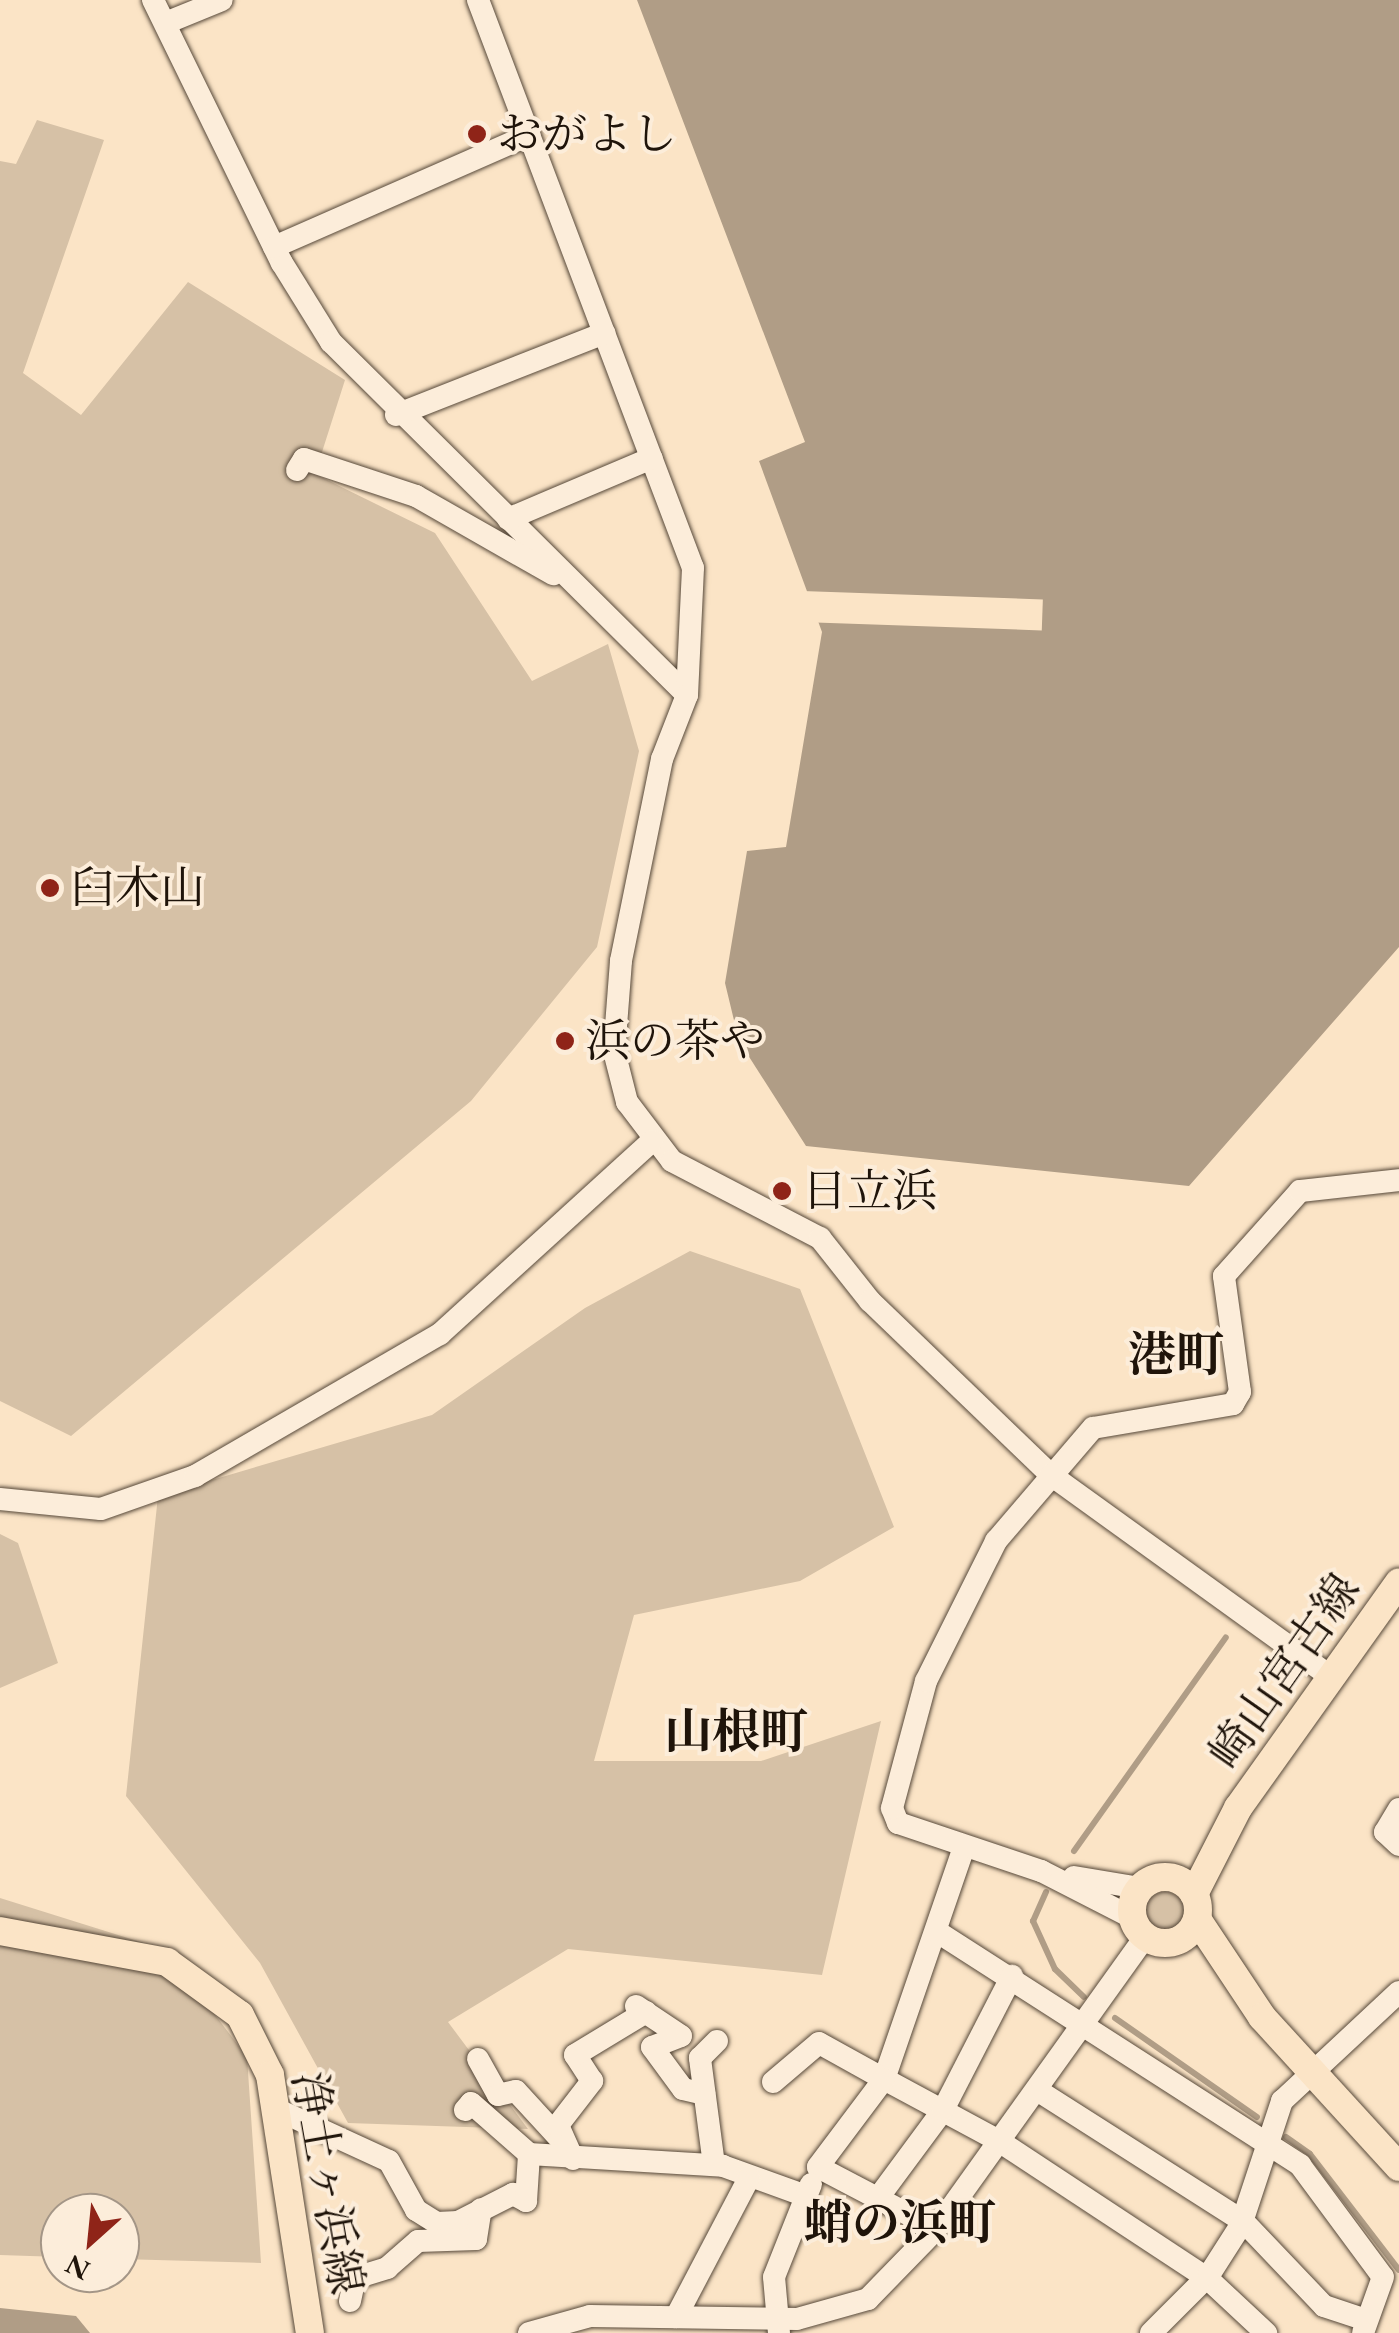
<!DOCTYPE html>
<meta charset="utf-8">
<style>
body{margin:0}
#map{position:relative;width:1399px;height:2333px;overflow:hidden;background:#fbe4c6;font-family:"EB Garamond","Noto Serif JP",serif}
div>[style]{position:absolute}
.green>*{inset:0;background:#d6c1a6}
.round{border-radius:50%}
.water>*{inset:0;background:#b09d86}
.pier>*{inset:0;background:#fbe4c6;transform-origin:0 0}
.stream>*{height:6px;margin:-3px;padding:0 3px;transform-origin:3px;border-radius:3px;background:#b09d86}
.roads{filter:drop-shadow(0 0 2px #564839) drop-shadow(0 0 2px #564839)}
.minor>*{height:22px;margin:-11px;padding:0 11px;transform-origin:11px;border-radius:11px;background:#fcedda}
.major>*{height:28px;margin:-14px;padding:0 14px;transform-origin:14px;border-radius:14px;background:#fbe4c6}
.major>.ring{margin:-14px;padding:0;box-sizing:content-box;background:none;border:28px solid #fbe4c6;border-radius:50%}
.dots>*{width:28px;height:28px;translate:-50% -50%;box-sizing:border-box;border:5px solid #fcedda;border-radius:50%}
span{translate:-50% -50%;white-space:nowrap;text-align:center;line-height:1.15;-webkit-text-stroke:8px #fcedda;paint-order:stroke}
.poi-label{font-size:45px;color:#1f140a}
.left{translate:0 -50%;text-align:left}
.street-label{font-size:45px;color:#1f140a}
.neighbourhood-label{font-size:48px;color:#1f140a;font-weight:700}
.north{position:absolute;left:40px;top:2193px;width:100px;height:100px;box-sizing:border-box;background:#fcedda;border:2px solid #a49687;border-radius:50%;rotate:207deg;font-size:28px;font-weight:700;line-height:40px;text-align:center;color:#1f140a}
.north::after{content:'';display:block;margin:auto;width:35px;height:45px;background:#8f2418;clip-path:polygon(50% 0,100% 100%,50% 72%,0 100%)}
</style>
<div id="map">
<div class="green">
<i style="clip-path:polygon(37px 120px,104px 140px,23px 373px,81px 415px,188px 282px,345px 380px,315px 474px,435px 533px,532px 681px,608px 644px,639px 751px,597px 947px,471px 1101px,71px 1436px,0 1401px,0 161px,16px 164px)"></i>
<i style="clip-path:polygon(690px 1251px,800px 1289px,894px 1527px,800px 1581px,634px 1615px,594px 1761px,761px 1761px,881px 1721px,822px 1975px,568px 1949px,448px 2022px,528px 2129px,348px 2123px,260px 1963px,126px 1796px,158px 1496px,432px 1415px,585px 1308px)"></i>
<i style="clip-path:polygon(0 1534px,18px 1543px,58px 1663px,0 1688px)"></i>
<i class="round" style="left:1146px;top:1892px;width:38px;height:38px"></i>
<i style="clip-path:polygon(0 1898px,166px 1950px,247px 2057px,261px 2263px,120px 2259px,120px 2213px,60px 2213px,60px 2257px,0 2255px)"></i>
</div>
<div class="water">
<i style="clip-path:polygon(637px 0,1399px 0,1399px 947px,1189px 1186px,806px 1146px,739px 1041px,725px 983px,747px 851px,786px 847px,822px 632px,759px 461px,805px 442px)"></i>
<i style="clip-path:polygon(0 2308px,76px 2316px,90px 2333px,0 2333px)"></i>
</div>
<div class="pier">
<i style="left:802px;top:591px;width:241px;height:31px;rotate:2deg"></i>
</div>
<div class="stream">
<i style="left:1074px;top:1851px;width:262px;rotate:-54.6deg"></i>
<i style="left:1046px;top:1892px;width:32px;rotate:114deg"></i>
<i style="left:1033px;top:1921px;width:53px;rotate:65.4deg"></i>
<i style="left:1055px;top:1969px;width:40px;rotate:44deg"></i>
<i style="left:1115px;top:2018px;width:173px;rotate:34.9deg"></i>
<i style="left:1286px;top:2137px;width:29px;rotate:35deg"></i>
<i style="left:1310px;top:2154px;width:146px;rotate:52.5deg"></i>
</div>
<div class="roads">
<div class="minor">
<i style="left:153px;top:0;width:293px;rotate:63.9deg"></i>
<i style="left:282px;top:263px;width:93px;rotate:58.2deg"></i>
<i style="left:331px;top:342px;width:501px;rotate:44.76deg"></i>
<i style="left:478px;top:0;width:607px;rotate:69.27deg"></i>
<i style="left:693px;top:568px;width:127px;rotate:92.7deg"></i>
<i style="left:687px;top:695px;width:69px;rotate:111.3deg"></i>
<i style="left:662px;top:759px;width:206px;rotate:101.5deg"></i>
<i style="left:621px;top:961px;width:90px;rotate:94.4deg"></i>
<i style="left:614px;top:1051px;width:53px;rotate:75.7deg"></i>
<i style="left:627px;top:1102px;width:74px;rotate:52.7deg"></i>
<i style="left:672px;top:1161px;width:167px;rotate:27.5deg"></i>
<i style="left:820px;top:1238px;width:80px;rotate:51.6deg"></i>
<i style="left:870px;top:1301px;width:251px;rotate:43.9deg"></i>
<i style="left:1051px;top:1475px;width:345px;rotate:35.8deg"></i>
<i style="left:168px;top:22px;width:58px;rotate:-22.2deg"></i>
<i style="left:274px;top:247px;width:279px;rotate:-23.7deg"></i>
<i style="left:396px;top:415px;width:224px;rotate:-21.5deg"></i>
<i style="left:297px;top:470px;width:13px;rotate:-58deg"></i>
<i style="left:304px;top:459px;width:118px;rotate:18.3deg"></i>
<i style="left:416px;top:496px;width:158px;rotate:29.7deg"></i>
<i style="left:508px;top:519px;width:156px;rotate:-23deg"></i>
<i style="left:0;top:1499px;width:101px;rotate:5.7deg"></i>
<i style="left:101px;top:1509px;width:100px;rotate:-19.3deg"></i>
<i style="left:195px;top:1476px;width:283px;rotate:-30.1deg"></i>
<i style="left:440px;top:1334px;width:287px;rotate:-42.3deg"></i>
<i style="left:1399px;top:1809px;width:27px;rotate:121deg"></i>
<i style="left:1385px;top:1832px;width:19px;rotate:43deg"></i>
<i style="left:964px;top:1847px;width:245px;rotate:109deg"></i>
<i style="left:884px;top:2079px;width:131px;rotate:28.3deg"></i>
<i style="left:999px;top:2141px;width:249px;rotate:33.4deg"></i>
<i style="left:1207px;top:2278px;width:81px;rotate:43deg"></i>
<i style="left:1074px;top:1877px;width:67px;rotate:9.5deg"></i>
<i style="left:1133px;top:1918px;width:103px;rotate:-152.9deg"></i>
<i style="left:1041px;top:1871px;width:151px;rotate:-161.4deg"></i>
<i style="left:898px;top:1823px;width:16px;rotate:-112deg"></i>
<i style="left:892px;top:1808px;width:131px;rotate:-75deg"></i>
<i style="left:926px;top:1681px;width:157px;rotate:-63.4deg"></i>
<i style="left:996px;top:1541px;width:149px;rotate:-49.4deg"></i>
<i style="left:1093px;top:1428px;width:142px;rotate:-9.7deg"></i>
<i style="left:1233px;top:1404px;width:14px;rotate:-60deg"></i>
<i style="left:1240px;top:1392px;width:117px;rotate:-97.9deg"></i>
<i style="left:1224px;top:1276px;width:114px;rotate:-48.2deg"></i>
<i style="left:1300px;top:1191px;width:100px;rotate:-6.3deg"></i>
<i style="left:936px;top:1931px;width:433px;rotate:32.7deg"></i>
<i style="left:1300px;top:2165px;width:139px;rotate:53.5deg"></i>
<i style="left:1383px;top:2277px;width:59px;rotate:109.7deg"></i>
<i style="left:636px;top:2006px;width:54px;rotate:33.7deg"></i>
<i style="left:681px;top:2036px;width:31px;rotate:159deg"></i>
<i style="left:652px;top:2047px;width:52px;rotate:53.6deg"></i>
<i style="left:683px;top:2089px;width:22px;rotate:13deg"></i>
<i style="left:478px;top:2059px;width:41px;rotate:60.9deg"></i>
<i style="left:498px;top:2095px;width:18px;rotate:-13deg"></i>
<i style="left:516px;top:2091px;width:65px;rotate:47.5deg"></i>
<i style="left:773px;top:2082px;width:60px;rotate:-40.3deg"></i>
<i style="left:819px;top:2043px;width:74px;rotate:29deg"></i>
<i style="left:884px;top:2079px;width:110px;rotate:126.9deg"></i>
<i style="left:818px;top:2167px;width:133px;rotate:27.7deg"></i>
<i style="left:1037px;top:2090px;width:244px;rotate:32.5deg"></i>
<i style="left:1243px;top:2221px;width:117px;rotate:46.4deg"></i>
<i style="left:1324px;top:2306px;width:44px;rotate:18.4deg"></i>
<i style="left:278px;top:2110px;width:122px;rotate:24.7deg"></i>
<i style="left:389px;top:2161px;width:56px;rotate:61.1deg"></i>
<i style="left:416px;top:2210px;width:25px;rotate:32deg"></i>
<i style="left:437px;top:2223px;width:21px;rotate:-3deg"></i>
<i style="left:458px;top:2222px;width:62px;rotate:-27deg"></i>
<i style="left:513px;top:2194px;width:15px;rotate:28deg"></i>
<i style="left:526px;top:2201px;width:47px;rotate:-86.3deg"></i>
<i style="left:529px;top:2154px;width:194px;rotate:3.5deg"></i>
<i style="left:723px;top:2166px;width:88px;rotate:19.9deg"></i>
<i style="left:465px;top:2110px;width:9px;rotate:-49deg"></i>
<i style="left:471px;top:2103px;width:77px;rotate:41.3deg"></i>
<i style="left:573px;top:2159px;width:37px;rotate:-114deg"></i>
<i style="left:558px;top:2125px;width:56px;rotate:-52.3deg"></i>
<i style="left:592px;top:2081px;width:31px;rotate:-123deg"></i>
<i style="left:575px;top:2055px;width:83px;rotate:-31.2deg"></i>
<i style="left:714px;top:2165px;width:108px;rotate:-97.5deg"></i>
<i style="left:700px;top:2058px;width:24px;rotate:-45deg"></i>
<i style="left:878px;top:2198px;width:109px;rotate:-53.5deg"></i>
<i style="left:943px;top:2110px;width:151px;rotate:-62.8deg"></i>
<i style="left:350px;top:2301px;width:24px;rotate:-78deg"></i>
<i style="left:355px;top:2278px;width:34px;rotate:-17deg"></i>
<i style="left:387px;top:2268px;width:41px;rotate:-41.1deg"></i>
<i style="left:418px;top:2241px;width:58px;rotate:-2deg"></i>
<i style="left:476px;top:2239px;width:30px;rotate:-81deg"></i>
<i style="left:676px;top:2317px;width:157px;rotate:-62.3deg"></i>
<i style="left:529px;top:2333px;width:63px;rotate:-15.6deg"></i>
<i style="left:590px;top:2316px;width:207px;rotate:0.8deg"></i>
<i style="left:797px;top:2319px;width:74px;rotate:-15.7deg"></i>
<i style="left:868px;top:2299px;width:98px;rotate:-45.8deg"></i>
<i style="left:936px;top:2229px;width:359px;rotate:-54.4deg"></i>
<i style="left:779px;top:2333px;width:56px;rotate:-95.1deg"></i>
<i style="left:774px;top:2277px;width:100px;rotate:-68.3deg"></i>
<i style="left:1151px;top:2333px;width:82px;rotate:-45deg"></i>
<i style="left:1209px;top:2275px;width:59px;rotate:-57.4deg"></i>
<i style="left:1241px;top:2225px;width:131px;rotate:-71.7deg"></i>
<i style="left:1282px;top:2101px;width:160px;rotate:-43deg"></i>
</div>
<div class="major">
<i class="ring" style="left:1132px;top:1877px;width:38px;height:38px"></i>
<i style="left:1194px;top:1894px;width:97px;rotate:-62.9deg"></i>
<i style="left:1238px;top:1808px;width:277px;rotate:-54.5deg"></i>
<i style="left:1197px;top:1919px;width:118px;rotate:56.4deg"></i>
<i style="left:1262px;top:2017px;width:203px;rotate:47.6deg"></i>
<i style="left:0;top:1931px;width:170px;rotate:10.5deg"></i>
<i style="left:167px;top:1962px;width:90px;rotate:36deg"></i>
<i style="left:240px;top:2015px;width:67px;rotate:63.4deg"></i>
<i style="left:270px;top:2075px;width:261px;rotate:81.2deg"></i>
</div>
</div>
<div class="dots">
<i style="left:477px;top:134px;background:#8f2418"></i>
<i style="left:50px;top:888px;background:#8f2418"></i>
<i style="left:565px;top:1041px;background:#8f2418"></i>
<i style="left:782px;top:1191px;background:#8f2418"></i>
</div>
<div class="poi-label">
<span class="left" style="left:497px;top:134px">おがよし</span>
<span class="left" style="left:70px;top:888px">臼木山</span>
<span class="left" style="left:585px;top:1041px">浜の茶や</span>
<span class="left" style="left:802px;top:1191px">日立浜</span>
</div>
<div class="street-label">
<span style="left:1284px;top:1671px;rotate:-55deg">崎山宮古線</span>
<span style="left:328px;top:2183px;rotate:80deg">浄土ヶ浜線</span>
</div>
<div class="neighbourhood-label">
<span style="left:1176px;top:1355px">港町</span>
<span style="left:736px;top:1732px">山根町</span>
<span style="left:900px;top:2223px">蛸の浜町</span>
</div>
<div class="north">N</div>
</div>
